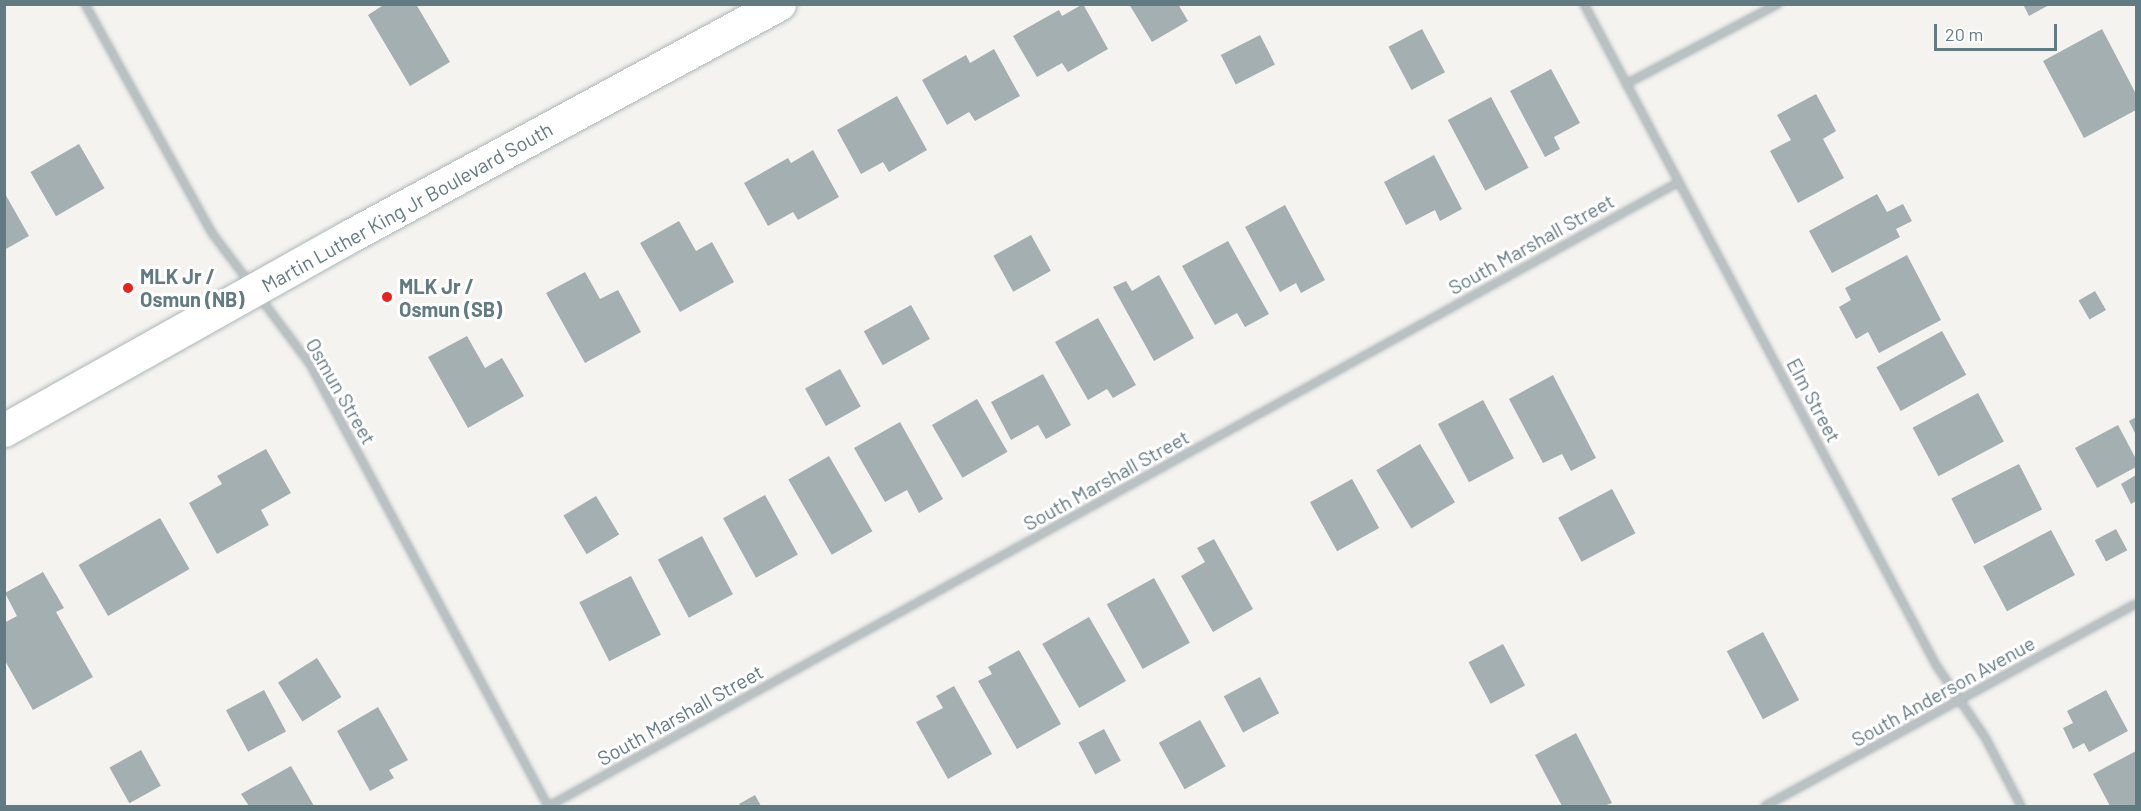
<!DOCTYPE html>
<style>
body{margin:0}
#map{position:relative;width:2141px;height:811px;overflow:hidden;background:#f4f3f0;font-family:Barlow,sans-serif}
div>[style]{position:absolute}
.building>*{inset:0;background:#a3afb1;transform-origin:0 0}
.roads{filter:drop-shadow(0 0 2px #acb5b7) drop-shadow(0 0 2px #acb5b7)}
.minor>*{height:6px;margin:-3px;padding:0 3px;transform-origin:3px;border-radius:3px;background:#bac1c3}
.secondary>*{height:33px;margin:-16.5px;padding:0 16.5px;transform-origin:16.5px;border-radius:16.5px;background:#fff}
.dots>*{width:16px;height:16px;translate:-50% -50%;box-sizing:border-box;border:3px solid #fff;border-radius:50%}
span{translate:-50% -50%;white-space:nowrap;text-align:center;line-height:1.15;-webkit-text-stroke:6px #fff;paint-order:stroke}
.street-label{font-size:20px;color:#627a81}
.poi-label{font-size:20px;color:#627a81;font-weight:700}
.left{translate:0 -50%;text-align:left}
.frame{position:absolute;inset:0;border:6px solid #627a81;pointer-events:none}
.scale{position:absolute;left:1934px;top:24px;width:123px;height:27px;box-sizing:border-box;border:3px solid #627a81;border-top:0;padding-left:8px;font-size:18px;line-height:21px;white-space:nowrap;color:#627a81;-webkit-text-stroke:4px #fff;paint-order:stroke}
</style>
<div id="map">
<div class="building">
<i style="clip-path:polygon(385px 4px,416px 4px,450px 62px,410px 86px,368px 15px)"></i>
<i style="clip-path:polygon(1083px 4px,1108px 49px,1068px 72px,1062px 63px,1037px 77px,1013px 36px,1059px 10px,1062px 16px)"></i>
<i style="clip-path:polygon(1129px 4px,1178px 4px,1188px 21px,1152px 42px)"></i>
<i style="clip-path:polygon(2023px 4px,2051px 4px,2029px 16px)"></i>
<i style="left:1422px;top:29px;width:49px;height:38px;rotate:62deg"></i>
<i style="clip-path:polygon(2102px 29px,2136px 94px,2136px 110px,2084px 138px,2043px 61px)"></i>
<i style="left:1260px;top:35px;width:33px;height:44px;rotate:63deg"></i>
<i style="clip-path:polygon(994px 49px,1020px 96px,975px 121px,969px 112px,947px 125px,922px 80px,966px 55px,970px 63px)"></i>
<i style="clip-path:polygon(1551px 69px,1580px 123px,1554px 137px,1560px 149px,1545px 157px,1510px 91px)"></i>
<i style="clip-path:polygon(1816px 94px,1836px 131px,1823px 139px,1844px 178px,1798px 203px,1770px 151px,1791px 140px,1777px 115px)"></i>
<i style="clip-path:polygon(897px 96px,927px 150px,889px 172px,883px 162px,861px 174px,837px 130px)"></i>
<i style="left:1491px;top:97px;width:80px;height:49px;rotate:62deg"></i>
<i style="left:79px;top:144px;width:51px;height:56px;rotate:60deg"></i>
<i style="clip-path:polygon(813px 150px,839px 197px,798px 220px,793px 212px,768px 226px,744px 183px,788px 158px,791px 163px)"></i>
<i style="clip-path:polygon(1434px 155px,1462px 209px,1440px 221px,1435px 210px,1406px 225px,1384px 182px)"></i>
<i style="clip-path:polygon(4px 192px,29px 236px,4px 250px)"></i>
<i style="clip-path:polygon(1877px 194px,1887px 212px,1903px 204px,1912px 221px,1896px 229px,1900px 237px,1832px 273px,1809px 231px)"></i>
<i style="clip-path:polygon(1285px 205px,1325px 280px,1301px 293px,1296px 283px,1280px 292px,1245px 227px)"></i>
<i style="clip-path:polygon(679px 221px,696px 251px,712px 242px,734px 282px,680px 312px,640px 243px)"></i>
<i style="left:1031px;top:235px;width:41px;height:43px;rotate:61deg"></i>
<i style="clip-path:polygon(1228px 241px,1269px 314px,1245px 327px,1237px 313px,1215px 325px,1182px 266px)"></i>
<i style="clip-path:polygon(1907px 255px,1941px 320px,1879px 353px,1868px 332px,1856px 339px,1839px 307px,1851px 300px,1845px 288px)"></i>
<i style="clip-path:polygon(585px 272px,600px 299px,618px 290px,641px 332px,585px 363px,546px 293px)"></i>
<i style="clip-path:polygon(1159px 275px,1194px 338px,1154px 361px,1113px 287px,1126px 281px,1132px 291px)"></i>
<i style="left:2095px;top:291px;width:22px;height:19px;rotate:60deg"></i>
<i style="left:911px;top:305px;width:39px;height:54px;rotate:61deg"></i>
<i style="clip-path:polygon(1098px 318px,1136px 385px,1113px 398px,1107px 389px,1088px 400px,1055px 342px)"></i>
<i style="left:1942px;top:331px;width:50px;height:75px;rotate:61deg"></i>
<i style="clip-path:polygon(467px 336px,485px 368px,502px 358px,524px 396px,468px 428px,428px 357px)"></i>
<i style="left:840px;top:369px;width:43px;height:40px;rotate:61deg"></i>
<i style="clip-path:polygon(1043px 374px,1071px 425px,1046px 439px,1038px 425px,1011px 440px,991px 402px)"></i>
<i style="clip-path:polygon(1553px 375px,1596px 458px,1571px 471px,1562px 454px,1543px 463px,1509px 399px)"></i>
<i style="left:1978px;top:393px;width:55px;height:74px;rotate:62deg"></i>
<i style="left:977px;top:399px;width:61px;height:52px;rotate:60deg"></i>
<i style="left:1483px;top:400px;width:66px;height:51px;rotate:62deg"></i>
<i style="clip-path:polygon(2136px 417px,2136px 435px,2129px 421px)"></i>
<i style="clip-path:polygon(900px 422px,943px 499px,919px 513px,907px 490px,885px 502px,854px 448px)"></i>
<i style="clip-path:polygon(2118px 425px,2136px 459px,2136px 467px,2097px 488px,2075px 448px)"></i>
<i style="left:1420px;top:444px;width:68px;height:51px;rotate:59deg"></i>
<i style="clip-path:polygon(266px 449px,291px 493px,261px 510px,269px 525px,217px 554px,189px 503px,222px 484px,217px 476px)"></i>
<i style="left:829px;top:456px;width:87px;height:47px;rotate:60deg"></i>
<i style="left:2019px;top:464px;width:51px;height:76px;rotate:63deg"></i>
<i style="clip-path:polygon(2136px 475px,2136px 501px,2131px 504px,2121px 484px)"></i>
<i style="left:1352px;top:479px;width:56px;height:48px;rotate:61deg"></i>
<i style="left:1612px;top:489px;width:50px;height:61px;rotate:62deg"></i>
<i style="left:765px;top:495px;width:68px;height:48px;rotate:61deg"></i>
<i style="left:596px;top:496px;width:45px;height:38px;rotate:59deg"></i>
<i style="left:160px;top:518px;width:59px;height:94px;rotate:60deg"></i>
<i style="left:2116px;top:529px;width:24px;height:24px;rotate:62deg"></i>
<i style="left:2051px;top:530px;width:51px;height:77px;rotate:62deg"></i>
<i style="left:702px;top:536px;width:66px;height:50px;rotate:62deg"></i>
<i style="clip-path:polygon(1214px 539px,1253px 609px,1213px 632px,1181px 576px,1205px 562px,1197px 548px)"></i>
<i style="clip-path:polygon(43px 572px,64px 608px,56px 612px,93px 677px,33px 710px,4px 659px,4px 623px,17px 616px,5px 593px)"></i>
<i style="left:631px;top:576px;width:66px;height:58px;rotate:63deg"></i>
<i style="left:1154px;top:578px;width:74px;height:54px;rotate:61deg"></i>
<i style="left:1089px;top:617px;width:74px;height:54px;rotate:60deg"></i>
<i style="left:1763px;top:632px;width:77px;height:41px;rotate:62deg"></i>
<i style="left:1503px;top:644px;width:47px;height:39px;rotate:62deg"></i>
<i style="clip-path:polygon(1019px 650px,1061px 724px,1017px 749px,978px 681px,992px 674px,988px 667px)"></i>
<i style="left:317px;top:658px;width:46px;height:46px;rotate:58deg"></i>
<i style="left:1260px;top:677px;width:41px;height:41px;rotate:62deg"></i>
<i style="clip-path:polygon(954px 686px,992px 754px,948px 779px,916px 722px,943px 708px,936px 696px)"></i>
<i style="left:264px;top:690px;width:47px;height:43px;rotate:62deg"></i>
<i style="clip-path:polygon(2106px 690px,2128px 731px,2089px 752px,2084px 743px,2073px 749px,2063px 728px,2073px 723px,2067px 711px)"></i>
<i style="clip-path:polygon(378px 707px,408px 760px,389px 770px,394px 778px,370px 791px,337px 731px)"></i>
<i style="left:1200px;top:720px;width:53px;height:47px;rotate:61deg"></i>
<i style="left:1104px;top:729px;width:36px;height:29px;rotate:62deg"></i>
<i style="clip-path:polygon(1576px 733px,1612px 803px,1604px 806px,1562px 806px,1535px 755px)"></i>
<i style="left:141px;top:750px;width:41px;height:36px;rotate:61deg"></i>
<i style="clip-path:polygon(2136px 751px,2136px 806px,2110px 806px,2093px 774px)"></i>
<i style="clip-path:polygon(291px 766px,314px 806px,249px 806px,241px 794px)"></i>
<i style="clip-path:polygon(755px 795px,761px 806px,741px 806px,739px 804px)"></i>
</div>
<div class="roads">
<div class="minor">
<i style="left:85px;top:4px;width:262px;rotate:61deg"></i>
<i style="left:212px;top:233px;width:60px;rotate:53.1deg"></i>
<i style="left:1584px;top:4px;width:749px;rotate:61.96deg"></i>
<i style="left:1936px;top:665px;width:87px;rotate:55.8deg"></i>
<i style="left:1985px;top:737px;width:78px;rotate:62.4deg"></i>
<i style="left:1626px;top:84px;width:172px;rotate:-27.8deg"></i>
<i style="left:261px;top:299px;width:81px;rotate:53deg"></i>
<i style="left:310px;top:364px;width:502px;rotate:61.7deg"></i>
<i style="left:549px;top:806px;width:1291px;rotate:-28.91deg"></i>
<i style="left:1765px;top:806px;width:422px;rotate:-28.6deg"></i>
</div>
<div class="secondary">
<i style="left:4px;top:430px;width:394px;rotate:-29.3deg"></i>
<i style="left:348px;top:237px;width:490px;rotate:-28.4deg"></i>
</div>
</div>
<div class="dots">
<i style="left:128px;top:288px;background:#e5231f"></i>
<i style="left:387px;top:297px;background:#e5231f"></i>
</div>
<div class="street-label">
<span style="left:407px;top:207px;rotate:-29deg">Martin Luther King Jr Boulevard South</span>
<span style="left:1531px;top:244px;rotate:-29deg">South Marshall Street</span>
<span style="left:341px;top:391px;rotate:60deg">Osmun Street</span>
<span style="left:1814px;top:400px;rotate:62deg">Elm Street</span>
<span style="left:1106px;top:480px;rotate:-29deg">South Marshall Street</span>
<span style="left:1943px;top:691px;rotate:-29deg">South Anderson Avenue</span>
<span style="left:680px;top:715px;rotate:-29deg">South Marshall Street</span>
</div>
<div class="poi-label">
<span class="left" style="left:140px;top:288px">MLK Jr /<br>Osmun (NB)</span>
<span class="left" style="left:399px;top:298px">MLK Jr /<br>Osmun (SB)</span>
</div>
<div class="frame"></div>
<div class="scale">20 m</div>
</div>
